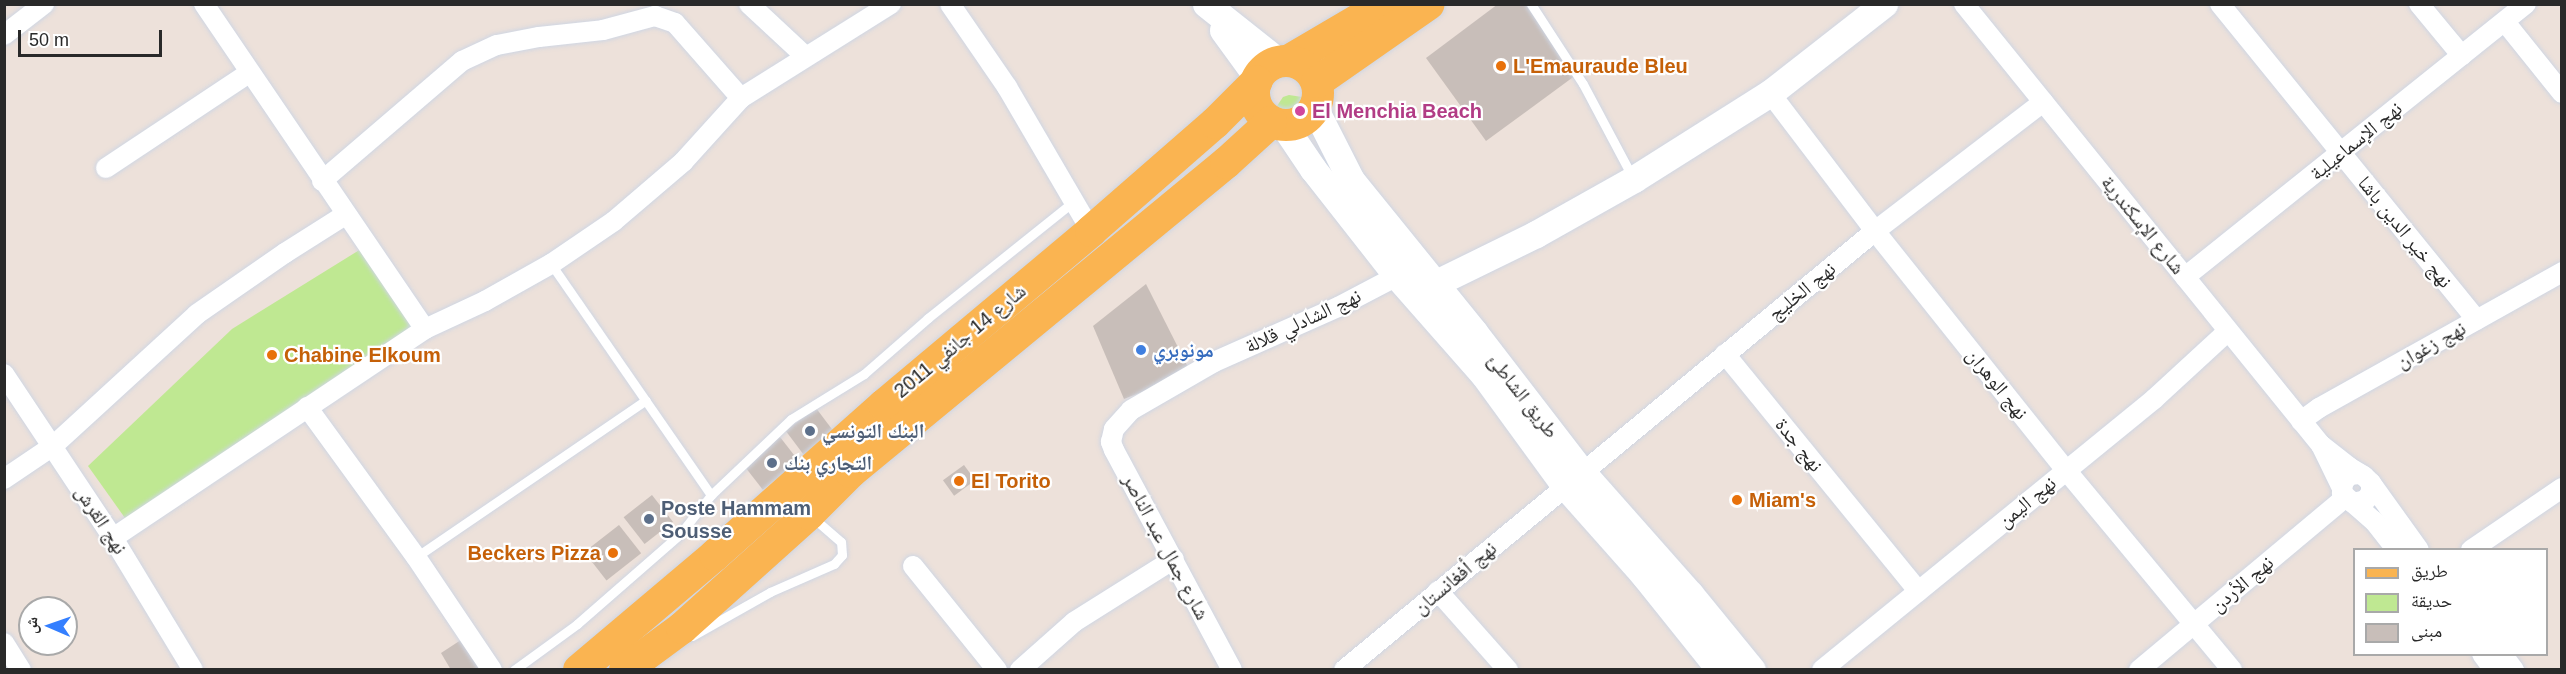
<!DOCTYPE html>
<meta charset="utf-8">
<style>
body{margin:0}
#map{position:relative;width:2566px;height:674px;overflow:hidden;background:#ede1da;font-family:Helvetica,"Noto Naskh Arabic",sans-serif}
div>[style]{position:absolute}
.green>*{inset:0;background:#bfe892}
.building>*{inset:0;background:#c8beb9;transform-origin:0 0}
.roads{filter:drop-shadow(0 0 2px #cfd6e3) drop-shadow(0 0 2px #cfd6e3)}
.lane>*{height:9px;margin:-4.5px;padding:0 4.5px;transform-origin:4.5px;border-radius:4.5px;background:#fff}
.street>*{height:20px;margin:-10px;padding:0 10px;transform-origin:10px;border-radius:10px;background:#fff}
.secondary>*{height:27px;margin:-13.5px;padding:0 13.5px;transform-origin:13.5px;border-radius:13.5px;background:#fff}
.primary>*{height:32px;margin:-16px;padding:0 16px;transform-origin:16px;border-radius:16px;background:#fab451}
.primary>.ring{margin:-16px;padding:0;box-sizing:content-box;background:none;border:32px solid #fab451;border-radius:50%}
.dots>*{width:16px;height:16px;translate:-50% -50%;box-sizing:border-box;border:3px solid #fff;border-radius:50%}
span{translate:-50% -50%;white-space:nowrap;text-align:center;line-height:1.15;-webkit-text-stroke:4.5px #fff;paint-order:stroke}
.food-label{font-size:20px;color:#c56008;font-weight:700}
.left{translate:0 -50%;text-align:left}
.right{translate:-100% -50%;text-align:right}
.hotel-label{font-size:20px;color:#b23c85;font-weight:700}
.street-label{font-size:20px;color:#292929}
.shop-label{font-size:20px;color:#366cbe;font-weight:700}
.service-label{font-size:20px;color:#4e5e75;font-weight:700}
.frame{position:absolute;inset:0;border:6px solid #292929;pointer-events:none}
.legend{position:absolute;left:2353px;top:548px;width:195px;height:108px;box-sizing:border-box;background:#fff;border:2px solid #a9a9a9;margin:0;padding:8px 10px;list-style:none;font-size:18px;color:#292929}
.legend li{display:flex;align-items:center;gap:12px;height:30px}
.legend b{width:30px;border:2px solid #a9a9a9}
.north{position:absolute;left:18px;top:596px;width:60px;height:60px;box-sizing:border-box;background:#fff;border:2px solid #a9a9a9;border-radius:50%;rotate:272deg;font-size:16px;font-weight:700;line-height:24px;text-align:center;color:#292929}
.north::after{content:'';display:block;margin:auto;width:21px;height:27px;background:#347fff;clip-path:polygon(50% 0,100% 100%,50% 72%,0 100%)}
.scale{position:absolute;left:18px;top:30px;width:144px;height:27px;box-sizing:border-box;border:3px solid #292929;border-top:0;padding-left:8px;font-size:18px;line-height:21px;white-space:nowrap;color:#292929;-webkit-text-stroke:4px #fff;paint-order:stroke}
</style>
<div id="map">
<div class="green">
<i style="clip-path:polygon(1289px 95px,1302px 97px,1308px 103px,1308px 123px,1296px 130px,1275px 109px,1283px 97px)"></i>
<i style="clip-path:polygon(361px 249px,422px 340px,130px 525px,88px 466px,232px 329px)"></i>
</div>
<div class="building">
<i style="clip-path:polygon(1498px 4px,1525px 4px,1576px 75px,1486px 141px,1426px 58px)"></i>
<i style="clip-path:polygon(1146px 284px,1191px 373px,1124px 399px,1093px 326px)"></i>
<i style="left:816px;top:408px;width:30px;height:38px;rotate:53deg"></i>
<i style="left:780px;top:437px;width:31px;height:46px;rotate:52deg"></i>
<i style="left:964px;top:465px;width:19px;height:26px;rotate:54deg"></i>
<i style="left:652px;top:495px;width:34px;height:36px;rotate:52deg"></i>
<i style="left:619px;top:525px;width:36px;height:44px;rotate:52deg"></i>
<i style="clip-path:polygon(464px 638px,485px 670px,451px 670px,441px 653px)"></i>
</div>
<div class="roads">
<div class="lane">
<i style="left:1531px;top:4px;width:95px;rotate:57deg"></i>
<i style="left:1583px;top:84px;width:106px;rotate:62deg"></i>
<i style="left:551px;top:264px;width:281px;rotate:55.3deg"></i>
<i style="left:416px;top:557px;width:278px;rotate:-34.3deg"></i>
<i style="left:692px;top:636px;width:90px;rotate:-29.4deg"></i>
<i style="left:770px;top:592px;width:70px;rotate:-23.6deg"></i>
<i style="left:834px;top:564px;width:12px;rotate:-48deg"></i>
<i style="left:842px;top:555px;width:13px;rotate:-94deg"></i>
<i style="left:841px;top:542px;width:38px;rotate:-139deg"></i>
<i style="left:514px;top:670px;width:78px;rotate:-36.1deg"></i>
<i style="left:577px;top:624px;width:135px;rotate:-41.1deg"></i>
<i style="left:679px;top:535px;width:51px;rotate:-51.3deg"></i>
<i style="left:711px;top:495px;width:110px;rotate:-43.5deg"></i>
<i style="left:791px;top:419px;width:86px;rotate:-31.7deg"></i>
<i style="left:864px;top:374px;width:85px;rotate:-41.2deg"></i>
<i style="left:928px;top:318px;width:186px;rotate:-38.7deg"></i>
</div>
<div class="street">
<i style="left:204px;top:4px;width:393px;rotate:55.8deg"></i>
<i style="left:749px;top:4px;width:76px;rotate:42.9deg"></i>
<i style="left:950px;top:4px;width:101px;rotate:55.5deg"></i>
<i style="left:1007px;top:87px;width:167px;rotate:59.7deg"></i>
<i style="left:1964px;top:4px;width:567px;rotate:51.01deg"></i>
<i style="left:2220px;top:4px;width:407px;rotate:50.9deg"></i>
<i style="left:2419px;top:4px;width:67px;rotate:50.4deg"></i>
<i style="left:2505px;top:22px;width:91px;rotate:51.2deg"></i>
<i style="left:4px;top:35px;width:51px;rotate:-37.8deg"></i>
<i style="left:1770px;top:93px;width:173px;rotate:52.7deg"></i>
<i style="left:1875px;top:231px;width:306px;rotate:51.4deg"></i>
<i style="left:2066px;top:470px;width:260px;rotate:50.3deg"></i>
<i style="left:106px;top:168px;width:172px;rotate:-33.6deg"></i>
<i style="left:322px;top:181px;width:184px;rotate:-40.6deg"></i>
<i style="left:462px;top:61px;width:38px;rotate:-25deg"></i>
<i style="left:497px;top:45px;width:43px;rotate:-10.8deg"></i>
<i style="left:539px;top:37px;width:64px;rotate:-6.2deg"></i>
<i style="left:603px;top:30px;width:54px;rotate:-15.1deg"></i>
<i style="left:655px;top:16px;width:21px;rotate:19deg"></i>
<i style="left:675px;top:23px;width:100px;rotate:48.7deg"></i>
<i style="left:2185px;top:277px;width:437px;rotate:-38.7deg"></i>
<i style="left:1725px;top:354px;width:306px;rotate:50.8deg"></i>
<i style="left:4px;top:374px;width:197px;rotate:56.4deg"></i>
<i style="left:113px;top:538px;width:154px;rotate:58.8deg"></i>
<i style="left:307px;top:407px;width:185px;rotate:54deg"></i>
<i style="left:416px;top:557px;width:136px;rotate:56.1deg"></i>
<i style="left:2301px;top:421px;width:22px;rotate:-36deg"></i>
<i style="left:2319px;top:408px;width:278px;rotate:-29.2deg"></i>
<i style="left:4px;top:479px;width:59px;rotate:-34deg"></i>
<i style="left:53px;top:446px;width:195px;rotate:-42.5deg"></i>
<i style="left:197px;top:314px;width:107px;rotate:-34.7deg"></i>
<i style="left:285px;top:253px;width:71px;rotate:-32.3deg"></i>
<i style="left:2371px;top:483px;width:82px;rotate:54.4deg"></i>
<i style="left:2342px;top:488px;width:48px;rotate:-116deg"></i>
<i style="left:2321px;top:445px;width:36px;rotate:38deg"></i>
<i style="left:2349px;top:467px;width:17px;rotate:31deg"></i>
<i style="left:2364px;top:476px;width:10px;rotate:45deg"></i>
<i style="left:2371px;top:483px;width:9px;rotate:90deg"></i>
<i style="left:2371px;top:492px;width:9px;rotate:122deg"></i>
<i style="left:2366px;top:500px;width:13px;rotate:167deg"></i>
<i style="left:2353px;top:503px;width:15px;rotate:-138deg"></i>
<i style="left:2342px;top:493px;width:10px;rotate:-84deg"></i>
<i style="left:2343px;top:483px;width:10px;rotate:-53deg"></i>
<i style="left:2349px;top:475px;width:11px;rotate:-5deg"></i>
<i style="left:2353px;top:503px;width:28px;rotate:41deg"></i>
<i style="left:2374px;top:521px;width:37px;rotate:52deg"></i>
<i style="left:113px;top:538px;width:376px;rotate:-33.8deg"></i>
<i style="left:425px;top:329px;width:66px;rotate:-25deg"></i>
<i style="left:485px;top:301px;width:76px;rotate:-29.3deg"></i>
<i style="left:551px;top:264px;width:76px;rotate:-34.3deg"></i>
<i style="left:614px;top:221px;width:91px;rotate:-40.5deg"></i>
<i style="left:683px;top:162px;width:86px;rotate:-47.8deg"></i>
<i style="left:741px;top:98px;width:177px;rotate:-32.1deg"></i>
<i style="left:2471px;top:550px;width:110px;rotate:-34.3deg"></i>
<i style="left:913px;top:566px;width:134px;rotate:51.1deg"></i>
<i style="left:1438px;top:591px;width:106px;rotate:48.5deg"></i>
<i style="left:4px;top:643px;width:32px;rotate:58deg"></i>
<i style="left:2482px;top:654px;width:20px;rotate:53deg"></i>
<i style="left:2502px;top:654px;width:20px;rotate:53deg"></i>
<i style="left:1020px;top:670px;width:72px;rotate:-41.6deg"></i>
<i style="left:1074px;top:622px;width:118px;rotate:-32.2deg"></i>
<i style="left:1232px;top:670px;width:250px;rotate:-118.2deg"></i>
<i style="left:1114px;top:450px;width:9px;rotate:-111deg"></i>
<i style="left:1111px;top:442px;width:13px;rotate:-77deg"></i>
<i style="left:1114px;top:429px;width:25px;rotate:-48deg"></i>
<i style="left:1131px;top:410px;width:96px;rotate:-30deg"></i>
<i style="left:1214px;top:362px;width:136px;rotate:-23.9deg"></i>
<i style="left:1338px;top:307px;width:67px;rotate:-27.7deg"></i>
<i style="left:1344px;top:670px;width:689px;rotate:-39.58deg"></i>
<i style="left:1875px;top:231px;width:212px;rotate:-37.5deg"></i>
<i style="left:1822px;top:670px;width:429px;rotate:-39.2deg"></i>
<i style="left:2154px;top:399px;width:100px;rotate:-42.6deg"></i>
<i style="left:2139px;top:670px;width:268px;rotate:-39.9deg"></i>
</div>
<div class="secondary">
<i style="left:1206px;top:4px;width:93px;rotate:38.5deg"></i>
<i style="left:1223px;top:30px;width:59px;rotate:53.9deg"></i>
<i style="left:1315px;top:109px;width:80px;rotate:63.1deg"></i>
<i style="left:1351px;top:180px;width:196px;rotate:51deg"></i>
<i style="left:1474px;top:332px;width:177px;rotate:52.4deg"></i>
<i style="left:1582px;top:472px;width:163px;rotate:48.5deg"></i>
<i style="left:1690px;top:594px;width:98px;rotate:50.8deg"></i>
<i style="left:1284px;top:126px;width:52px;rotate:56deg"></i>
<i style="left:1313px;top:169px;width:136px;rotate:51.9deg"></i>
<i style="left:1397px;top:276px;width:132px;rotate:48.7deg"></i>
<i style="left:1484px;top:375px;width:137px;rotate:53.9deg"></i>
<i style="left:1565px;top:486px;width:119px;rotate:48.4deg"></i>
<i style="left:1644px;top:575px;width:122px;rotate:51.3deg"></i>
<i style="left:1434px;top:284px;width:114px;rotate:-26.1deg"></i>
<i style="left:1536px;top:234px;width:112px;rotate:-29.3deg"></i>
<i style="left:1634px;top:179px;width:161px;rotate:-32.3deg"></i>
<i style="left:1770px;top:93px;width:145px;rotate:-38deg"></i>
</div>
<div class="primary">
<i style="left:1288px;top:61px;width:113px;rotate:-30.4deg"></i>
<i class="ring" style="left:1254px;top:61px;width:32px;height:32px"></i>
<i style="left:1317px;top:82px;width:136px;rotate:-34.9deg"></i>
<i style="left:579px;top:670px;width:178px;rotate:-40.2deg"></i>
<i style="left:715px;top:555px;width:226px;rotate:-41.6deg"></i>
<i style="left:884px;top:405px;width:270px;rotate:-40deg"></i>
<i style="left:1091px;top:231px;width:164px;rotate:-41.1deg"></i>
<i style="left:1215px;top:123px;width:59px;rotate:-45deg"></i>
<i style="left:625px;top:670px;width:71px;rotate:-36.4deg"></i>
<i style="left:682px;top:628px;width:171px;rotate:-41.9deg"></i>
<i style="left:809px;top:514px;width:59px;rotate:-45deg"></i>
<i style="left:851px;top:472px;width:486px;rotate:-39.5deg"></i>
<i style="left:1226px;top:163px;width:61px;rotate:-42.3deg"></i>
</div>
</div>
<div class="dots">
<i style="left:1501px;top:66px;background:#e8710a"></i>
<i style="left:1300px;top:111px;background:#d1479c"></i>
<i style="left:1141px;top:350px;background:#3f7fe0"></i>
<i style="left:272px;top:355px;background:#e8710a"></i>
<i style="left:810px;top:431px;background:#5c6f8a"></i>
<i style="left:772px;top:463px;background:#5c6f8a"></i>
<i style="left:959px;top:481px;background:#e8710a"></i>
<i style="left:1737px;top:500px;background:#e8710a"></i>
<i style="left:649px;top:519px;background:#5c6f8a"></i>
<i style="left:613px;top:553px;background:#e8710a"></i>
</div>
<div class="food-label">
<span class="left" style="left:1513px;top:66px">L'Emauraude Bleu</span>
<span class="left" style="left:284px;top:355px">Chabine Elkoum</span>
<span class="left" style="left:971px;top:481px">El Torito</span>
<span class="left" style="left:1749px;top:500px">Miam's</span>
<span class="right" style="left:601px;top:553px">Beckers Pizza</span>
</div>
<div class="hotel-label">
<span class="left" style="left:1312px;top:111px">El Menchia Beach</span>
</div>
<div class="street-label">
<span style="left:2356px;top:141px;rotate:-39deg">نهج الإسماعيلية</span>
<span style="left:2143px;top:225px;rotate:51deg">شارع الإسكندرية</span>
<span style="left:2405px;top:232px;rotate:51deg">نهج خير الدين باشا</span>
<span style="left:1802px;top:291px;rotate:-39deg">نهج الخليج</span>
<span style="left:1303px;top:321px;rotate:-25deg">نهج الشادلي قلالة</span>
<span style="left:960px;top:341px;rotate:-40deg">شارع 14 جانفي 2011</span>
<span style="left:2431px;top:345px;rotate:-29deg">نهج زغوان</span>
<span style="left:1997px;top:384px;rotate:51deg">نهج الوهران</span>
<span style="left:1523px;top:396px;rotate:52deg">طريق الشاطئ</span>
<span style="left:1799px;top:445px;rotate:51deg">نهج جدة</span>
<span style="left:2027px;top:502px;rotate:-39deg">نهج اليمن</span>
<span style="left:101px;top:520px;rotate:57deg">نهج القرش</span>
<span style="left:1166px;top:547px;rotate:62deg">شارع جمال عبد الناصر</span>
<span style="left:1455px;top:578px;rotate:-40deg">نهج أفغانستان</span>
<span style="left:2242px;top:584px;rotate:-40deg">نهج الأردن</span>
</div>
<div class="shop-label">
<span class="left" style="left:1153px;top:350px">مونوبري</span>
</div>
<div class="service-label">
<span class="left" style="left:822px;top:431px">البنك التونسي</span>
<span class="left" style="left:784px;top:463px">التجاري بنك</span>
<span class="left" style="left:661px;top:520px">Poste Hammam<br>Sousse</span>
</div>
<div class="frame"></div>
<ul class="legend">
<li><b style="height:8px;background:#fab451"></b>طريق</li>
<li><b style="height:16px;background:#bfe892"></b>حديقة</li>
<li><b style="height:16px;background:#c8beb9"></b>مبنى</li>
</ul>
<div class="north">ش</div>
<div class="scale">50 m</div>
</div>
